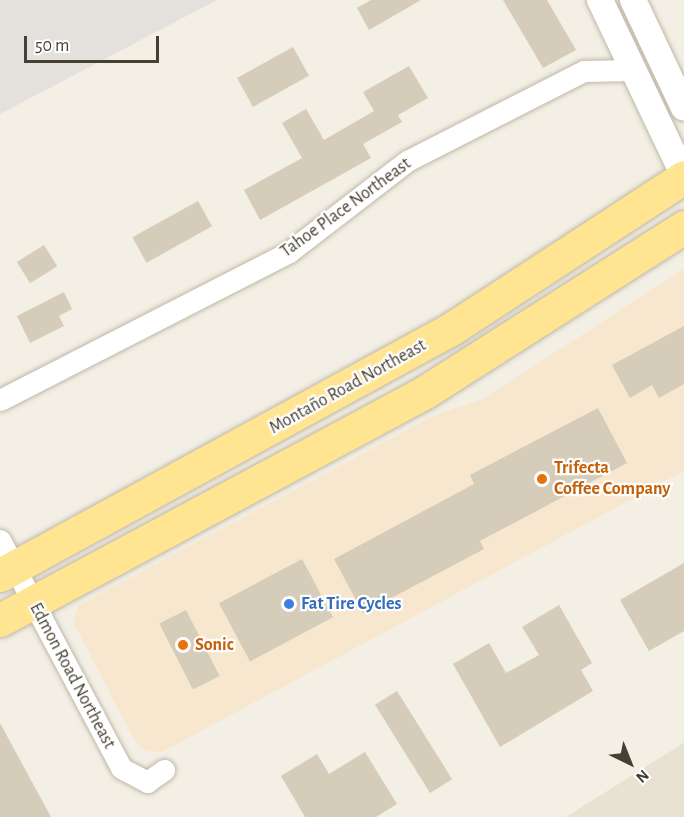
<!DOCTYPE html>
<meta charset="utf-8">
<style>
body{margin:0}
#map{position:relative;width:684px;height:817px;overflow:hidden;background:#f3efe4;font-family:"Alegreya Sans",sans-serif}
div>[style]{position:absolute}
.residential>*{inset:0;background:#e8e2d2}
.commercial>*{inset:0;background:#f7e7ce}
.parking>*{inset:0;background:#e4e1dd}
.building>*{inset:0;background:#d5ccb9;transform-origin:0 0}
.roads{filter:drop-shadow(0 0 2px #bfb8a7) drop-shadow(0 0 2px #bfb8a7)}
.minor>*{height:21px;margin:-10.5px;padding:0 10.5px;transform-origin:10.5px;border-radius:10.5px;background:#fff}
.tertiary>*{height:26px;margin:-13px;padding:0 13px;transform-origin:13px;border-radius:13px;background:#fff}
.primary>*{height:33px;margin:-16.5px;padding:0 16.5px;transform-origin:16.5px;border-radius:16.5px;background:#ffe592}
.dots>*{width:16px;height:16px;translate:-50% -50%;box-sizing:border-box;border:3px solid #fff;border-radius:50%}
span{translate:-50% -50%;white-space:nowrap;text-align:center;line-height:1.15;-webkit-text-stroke:4.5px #fff;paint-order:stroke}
.street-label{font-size:18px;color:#464034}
.food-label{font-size:18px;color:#c56008;font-weight:700}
.left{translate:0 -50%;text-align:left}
.shop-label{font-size:18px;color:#366cbe;font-weight:700}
.north{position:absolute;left:600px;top:733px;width:60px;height:60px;-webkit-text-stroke:4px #fff;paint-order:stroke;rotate:137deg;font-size:16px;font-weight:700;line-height:24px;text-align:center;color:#464034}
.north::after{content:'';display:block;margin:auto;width:21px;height:27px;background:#464034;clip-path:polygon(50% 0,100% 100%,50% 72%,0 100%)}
.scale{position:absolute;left:24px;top:36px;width:135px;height:27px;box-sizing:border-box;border:3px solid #464034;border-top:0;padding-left:8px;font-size:18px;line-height:21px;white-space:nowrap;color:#464034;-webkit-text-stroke:4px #fff;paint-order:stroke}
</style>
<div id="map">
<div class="residential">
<i style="clip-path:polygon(684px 742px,684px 817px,566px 817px,677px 747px)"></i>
</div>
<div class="commercial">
<i style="clip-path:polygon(684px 269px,684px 471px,162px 752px,145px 751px,136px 743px,73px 622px,79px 605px,431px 417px,483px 399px)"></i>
</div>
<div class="parking">
<i style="clip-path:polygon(0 0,217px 0,0 114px)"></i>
</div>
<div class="building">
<i style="clip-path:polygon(371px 0,421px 0,369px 30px,357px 8px)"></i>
<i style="clip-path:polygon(503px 0,547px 0,576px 50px,543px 68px)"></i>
<i style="left:293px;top:47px;width:33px;height:64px;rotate:61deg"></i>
<i style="clip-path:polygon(409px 66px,428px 98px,398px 115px,402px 122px,363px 144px,371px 158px,260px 220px,244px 190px,302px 158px,282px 123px,306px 109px,324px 140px,374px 111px,363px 92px)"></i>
<i style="left:198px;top:201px;width:29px;height:75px;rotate:61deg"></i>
<i style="left:44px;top:245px;width:25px;height:32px;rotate:58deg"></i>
<i style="clip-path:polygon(64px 292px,72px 309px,59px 316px,64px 326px,30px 343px,17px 316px)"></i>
<i style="clip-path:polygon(684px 326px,684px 384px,659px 398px,652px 385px,630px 398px,612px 365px)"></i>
<i style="clip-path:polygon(598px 408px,627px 463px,480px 541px,484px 549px,363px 613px,334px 559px,474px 484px,470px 475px)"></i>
<i style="left:302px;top:559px;width:66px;height:94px;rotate:62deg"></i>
<i style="clip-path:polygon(684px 563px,684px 631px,649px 651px,620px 600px)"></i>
<i style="clip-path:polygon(559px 605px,592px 663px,581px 670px,593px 691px,500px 747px,453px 664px,489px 643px,506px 673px,539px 655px,522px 627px)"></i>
<i style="left:186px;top:610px;width:74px;height:30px;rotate:63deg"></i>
<i style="left:397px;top:691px;width:104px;height:26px;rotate:58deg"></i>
<i style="clip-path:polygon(0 723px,51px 817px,0 817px)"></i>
<i style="clip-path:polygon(365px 752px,397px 804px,376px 817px,305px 817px,281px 776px,317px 754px,329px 774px)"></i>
</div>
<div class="roads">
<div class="minor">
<i style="left:0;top:400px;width:325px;rotate:-27.1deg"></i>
<i style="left:289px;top:252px;width:149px;rotate:-37.6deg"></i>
<i style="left:407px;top:161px;width:199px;rotate:-27deg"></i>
<i style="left:584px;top:71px;width:50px;rotate:-1.1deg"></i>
<i style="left:0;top:540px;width:258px;rotate:62deg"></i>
<i style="left:121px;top:768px;width:30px;rotate:28deg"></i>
<i style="left:147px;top:782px;width:21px;rotate:-35deg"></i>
</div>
<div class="tertiary">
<i style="left:600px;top:0;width:195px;rotate:64.5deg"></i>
<i style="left:633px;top:0;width:119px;rotate:64.7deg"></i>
</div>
<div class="primary">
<i style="left:0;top:575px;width:514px;rotate:-28.61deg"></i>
<i style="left:451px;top:329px;width:278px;rotate:-33.1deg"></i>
<i style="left:0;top:620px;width:482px;rotate:-28.2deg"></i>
<i style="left:425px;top:392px;width:307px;rotate:-32.5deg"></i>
</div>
</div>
<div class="dots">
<i style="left:542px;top:479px;background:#e8710a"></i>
<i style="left:289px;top:604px;background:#3f7fe0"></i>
<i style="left:183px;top:645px;background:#e8710a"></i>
</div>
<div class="street-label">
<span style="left:346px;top:208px;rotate:-36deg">Tahoe Place Northeast</span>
<span style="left:348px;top:387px;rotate:-29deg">Montaño Road Northeast</span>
<span style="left:72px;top:676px;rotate:62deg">Edmon Road Northeast</span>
</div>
<div class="food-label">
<span class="left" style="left:554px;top:479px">Trifecta<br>Coffee Company</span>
<span class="left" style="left:195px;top:645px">Sonic</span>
</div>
<div class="shop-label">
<span class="left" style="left:301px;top:604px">Fat Tire Cycles</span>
</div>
<div class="north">N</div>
<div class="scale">50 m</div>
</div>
